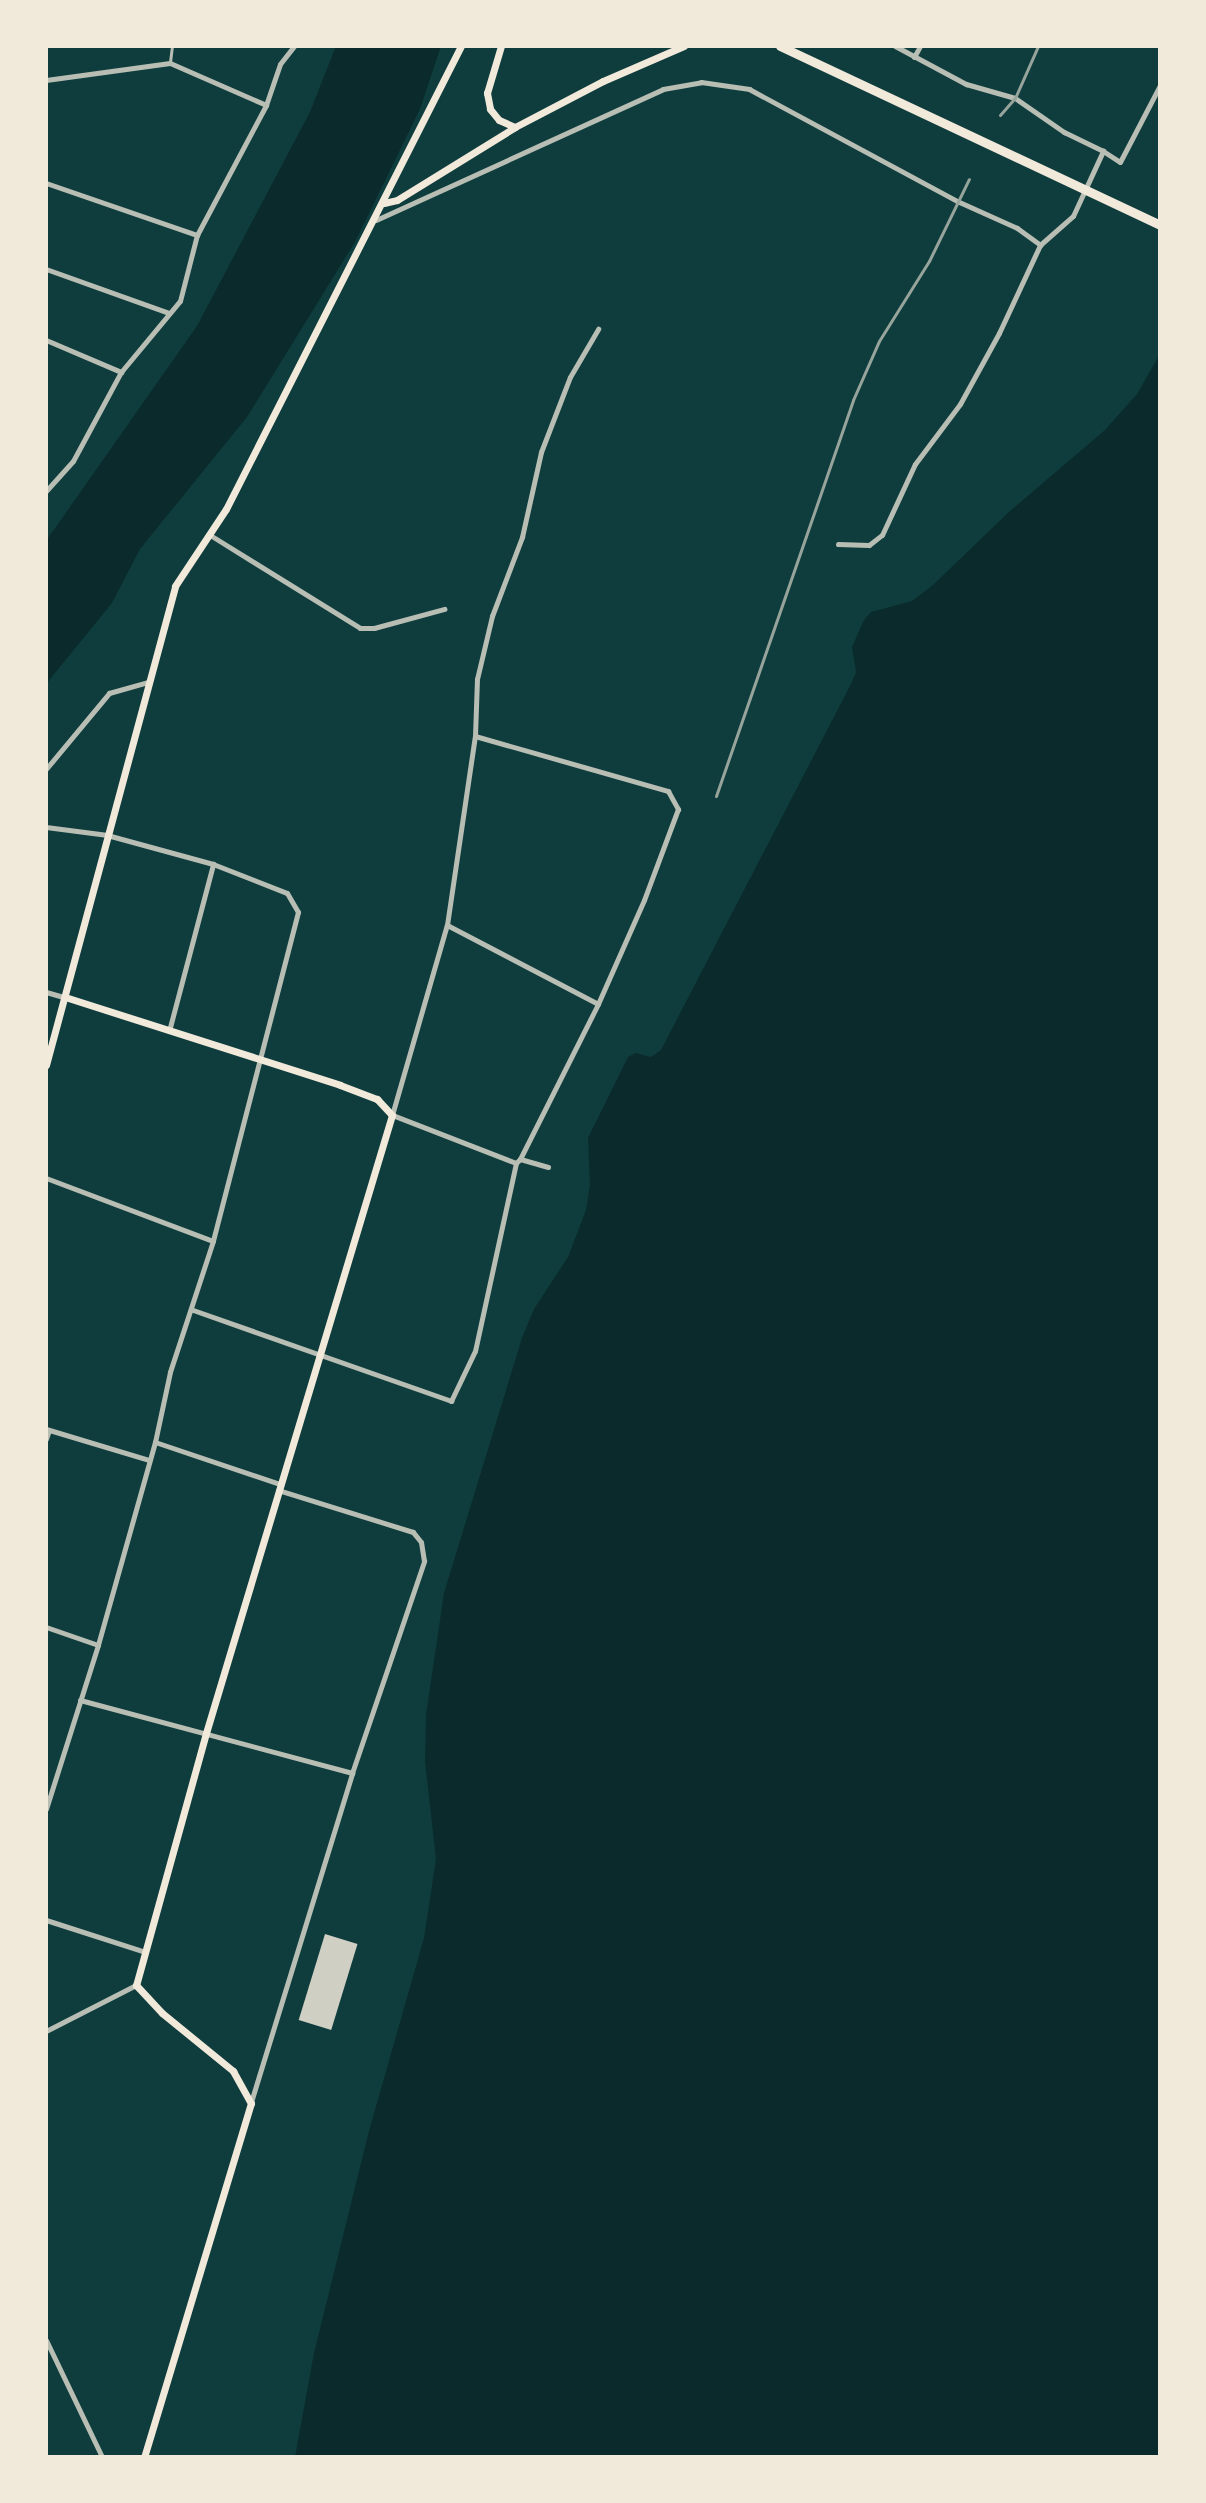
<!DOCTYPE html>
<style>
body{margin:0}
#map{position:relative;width:1206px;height:2503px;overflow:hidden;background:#0f3d3e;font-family:"Exo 2",sans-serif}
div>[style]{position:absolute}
.water>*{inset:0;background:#0a2a2b}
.building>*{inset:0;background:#cfcfc3;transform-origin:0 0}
.service>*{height:3px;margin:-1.5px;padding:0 1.5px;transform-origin:1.5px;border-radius:1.5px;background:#b8beb3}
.minor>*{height:5px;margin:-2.5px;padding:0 2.5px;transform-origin:2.5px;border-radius:2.5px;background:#b8beb3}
.secondary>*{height:7px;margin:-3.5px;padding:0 3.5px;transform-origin:3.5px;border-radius:3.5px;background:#f1e9da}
.trunk>*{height:9px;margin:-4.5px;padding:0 4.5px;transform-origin:4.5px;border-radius:4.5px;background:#f1e9da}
.rail>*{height:3px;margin:-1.5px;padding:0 1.5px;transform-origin:1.5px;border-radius:1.5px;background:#97a49c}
span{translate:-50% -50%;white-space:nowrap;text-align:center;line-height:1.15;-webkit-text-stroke:6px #f1e9da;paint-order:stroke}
.frame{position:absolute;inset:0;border:48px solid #f1e9da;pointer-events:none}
</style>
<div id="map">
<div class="water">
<i style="clip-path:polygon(336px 46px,441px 46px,420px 109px,355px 242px,247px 417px,140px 549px,112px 603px,46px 684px,46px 541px,197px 326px,310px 112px)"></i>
<i style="clip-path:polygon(1160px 354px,1160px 2457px,295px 2457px,314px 2353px,369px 2131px,424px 1938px,436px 1859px,425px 1762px,426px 1715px,444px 1593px,522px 1338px,534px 1309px,568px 1257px,586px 1210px,590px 1185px,588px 1138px,628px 1057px,636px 1053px,651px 1057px,661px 1050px,851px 684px,856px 672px,852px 647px,864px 620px,871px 612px,912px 601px,933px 585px,1010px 511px,1105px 430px,1137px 394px)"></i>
</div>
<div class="building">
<i style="left:325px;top:1934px;width:34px;height:90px;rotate:17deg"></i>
</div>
<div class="service">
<i style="left:170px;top:62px;width:16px;rotate:-83deg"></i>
</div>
<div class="minor">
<i style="left:895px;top:46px;width:81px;rotate:28.2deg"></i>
<i style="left:966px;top:84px;width:51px;rotate:15.9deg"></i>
<i style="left:1015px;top:98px;width:60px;rotate:34.8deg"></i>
<i style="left:1064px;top:132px;width:43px;rotate:26deg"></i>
<i style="left:914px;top:57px;width:13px;rotate:-61deg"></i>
<i style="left:46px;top:80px;width:125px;rotate:-7.8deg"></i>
<i style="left:170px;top:63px;width:105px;rotate:23.6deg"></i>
<i style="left:46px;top:183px;width:160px;rotate:19deg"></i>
<i style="left:376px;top:220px;width:315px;rotate:-24.5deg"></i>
<i style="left:663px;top:89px;width:39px;rotate:-10deg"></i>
<i style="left:701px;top:82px;width:49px;rotate:8.3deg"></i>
<i style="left:749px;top:89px;width:236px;rotate:28.3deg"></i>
<i style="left:957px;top:201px;width:66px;rotate:24.2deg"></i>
<i style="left:1017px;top:228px;width:29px;rotate:36deg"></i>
<i style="left:46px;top:269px;width:131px;rotate:19.7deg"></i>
<i style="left:46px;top:340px;width:82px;rotate:23.1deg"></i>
<i style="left:46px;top:491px;width:40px;rotate:-48deg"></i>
<i style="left:73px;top:461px;width:101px;rotate:-61.7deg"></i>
<i style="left:121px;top:372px;width:92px;rotate:-50.3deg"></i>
<i style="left:180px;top:301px;width:68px;rotate:-75.6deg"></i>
<i style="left:197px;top:235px;width:147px;rotate:-62deg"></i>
<i style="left:266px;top:105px;width:43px;rotate:-71.1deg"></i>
<i style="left:280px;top:64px;width:23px;rotate:-52deg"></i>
<i style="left:210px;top:535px;width:176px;rotate:31.8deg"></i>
<i style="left:360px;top:628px;width:14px"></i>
<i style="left:374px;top:628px;width:73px;rotate:-15.2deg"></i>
<i style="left:838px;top:544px;width:31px;rotate:2deg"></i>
<i style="left:869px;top:545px;width:16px;rotate:-38deg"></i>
<i style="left:882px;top:535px;width:78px;rotate:-65.1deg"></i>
<i style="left:915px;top:464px;width:75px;rotate:-53.1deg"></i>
<i style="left:960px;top:404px;width:81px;rotate:-61.2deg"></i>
<i style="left:999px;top:333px;width:97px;rotate:-65deg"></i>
<i style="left:1040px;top:245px;width:44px;rotate:-41.3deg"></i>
<i style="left:1073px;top:216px;width:72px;rotate:-65.2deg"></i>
<i style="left:1103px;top:151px;width:20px;rotate:33deg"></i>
<i style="left:1120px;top:162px;width:87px;rotate:-62.5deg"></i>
<i style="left:475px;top:736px;width:201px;rotate:15.9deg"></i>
<i style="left:668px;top:791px;width:21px;rotate:61deg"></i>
<i style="left:678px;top:809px;width:97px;rotate:110.5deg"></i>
<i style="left:644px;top:900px;width:114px;rotate:113.9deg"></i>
<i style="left:598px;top:1004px;width:174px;rotate:116.7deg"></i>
<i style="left:46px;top:769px;width:99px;rotate:-50.3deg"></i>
<i style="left:109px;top:693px;width:41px;rotate:-15.8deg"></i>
<i style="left:46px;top:827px;width:62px;rotate:7.5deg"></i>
<i style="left:107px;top:835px;width:110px;rotate:15.3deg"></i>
<i style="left:213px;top:864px;width:79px;rotate:21.4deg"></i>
<i style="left:287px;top:893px;width:22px;rotate:60deg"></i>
<i style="left:298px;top:912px;width:340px;rotate:104.5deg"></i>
<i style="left:213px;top:1241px;width:138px;rotate:108.2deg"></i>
<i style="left:170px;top:1372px;width:72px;rotate:102.1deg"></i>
<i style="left:155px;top:1442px;width:211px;rotate:105.7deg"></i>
<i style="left:98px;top:1645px;width:172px;rotate:107.6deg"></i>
<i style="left:447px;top:925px;width:170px;rotate:27.6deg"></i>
<i style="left:46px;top:992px;width:19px;rotate:16deg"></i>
<i style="left:169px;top:1031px;width:173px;rotate:-75.2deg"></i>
<i style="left:548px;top:1167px;width:29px;rotate:-164deg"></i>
<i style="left:520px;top:1159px;width:6px;rotate:135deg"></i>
<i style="left:516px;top:1163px;width:133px;rotate:-158.8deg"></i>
<i style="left:392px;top:1115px;width:198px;rotate:-73.9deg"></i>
<i style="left:447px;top:925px;width:191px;rotate:-81.6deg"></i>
<i style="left:475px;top:736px;width:57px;rotate:-88deg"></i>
<i style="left:477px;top:679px;width:65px;rotate:-76.6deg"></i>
<i style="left:492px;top:616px;width:85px;rotate:-69.2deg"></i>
<i style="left:522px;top:537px;width:87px;rotate:-77.4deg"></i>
<i style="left:541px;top:452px;width:80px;rotate:-68.9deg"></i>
<i style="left:570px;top:377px;width:56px;rotate:-59.7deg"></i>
<i style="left:46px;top:1178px;width:178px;rotate:20.7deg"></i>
<i style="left:193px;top:1310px;width:274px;rotate:19.4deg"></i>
<i style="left:451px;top:1401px;width:55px;rotate:-64.4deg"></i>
<i style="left:475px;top:1351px;width:192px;rotate:-77.7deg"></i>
<i style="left:46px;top:1429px;width:108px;rotate:16.8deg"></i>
<i style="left:46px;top:1439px;width:9px;rotate:-72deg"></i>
<i style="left:155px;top:1442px;width:132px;rotate:18.6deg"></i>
<i style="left:46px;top:1627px;width:55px;rotate:19.1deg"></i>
<i style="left:80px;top:1700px;width:282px;rotate:15deg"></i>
<i style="left:46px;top:1920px;width:104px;rotate:17.9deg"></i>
<i style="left:46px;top:2031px;width:101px;rotate:-27.1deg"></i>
<i style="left:251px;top:2102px;width:344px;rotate:-72.9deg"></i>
<i style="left:352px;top:1773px;width:224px;rotate:-71.2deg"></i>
<i style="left:424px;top:1561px;width:19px;rotate:-99deg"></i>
<i style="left:421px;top:1542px;width:13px;rotate:-129deg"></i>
<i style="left:413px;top:1532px;width:141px;rotate:-162.7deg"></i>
<i style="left:46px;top:2340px;width:130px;rotate:64.4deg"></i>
</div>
<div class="secondary">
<i style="left:501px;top:46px;width:49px;rotate:106.6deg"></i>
<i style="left:487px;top:93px;width:16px;rotate:79deg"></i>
<i style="left:490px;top:109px;width:14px;rotate:51deg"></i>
<i style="left:499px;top:120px;width:17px;rotate:24deg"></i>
<i style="left:384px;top:203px;width:13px;rotate:-13deg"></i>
<i style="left:397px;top:200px;width:139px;rotate:-31.7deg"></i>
<i style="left:515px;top:127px;width:99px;rotate:-27.6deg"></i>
<i style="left:603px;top:81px;width:88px;rotate:-23.4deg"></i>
<i style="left:65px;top:997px;width:289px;rotate:17.7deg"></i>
<i style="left:340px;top:1085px;width:40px;rotate:21deg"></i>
<i style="left:377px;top:1099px;width:22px;rotate:47deg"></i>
<i style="left:392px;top:1115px;width:645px;rotate:106.75deg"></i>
<i style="left:206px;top:1733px;width:262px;rotate:105.5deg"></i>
<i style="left:136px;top:1985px;width:38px;rotate:47deg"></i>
<i style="left:162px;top:2013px;width:92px;rotate:39.2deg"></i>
<i style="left:233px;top:2071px;width:37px;rotate:61deg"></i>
<i style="left:251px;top:2103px;width:370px;rotate:106.8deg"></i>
<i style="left:46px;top:1065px;width:496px;rotate:-74.9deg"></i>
<i style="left:175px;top:586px;width:92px;rotate:-56.5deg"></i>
<i style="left:226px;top:509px;width:519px;rotate:-63.09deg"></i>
</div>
<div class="trunk">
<i style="left:780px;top:46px;width:420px;rotate:25.2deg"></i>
</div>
<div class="rail">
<i style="left:1000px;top:115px;width:23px;rotate:-49deg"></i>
<i style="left:1015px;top:98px;width:57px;rotate:-66.1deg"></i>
<i style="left:716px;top:796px;width:419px;rotate:-70.9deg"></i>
<i style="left:853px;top:400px;width:64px;rotate:-66.2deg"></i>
<i style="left:879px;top:341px;width:94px;rotate:-58deg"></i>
<i style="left:929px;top:261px;width:91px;rotate:-64deg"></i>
</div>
<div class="frame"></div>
</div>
